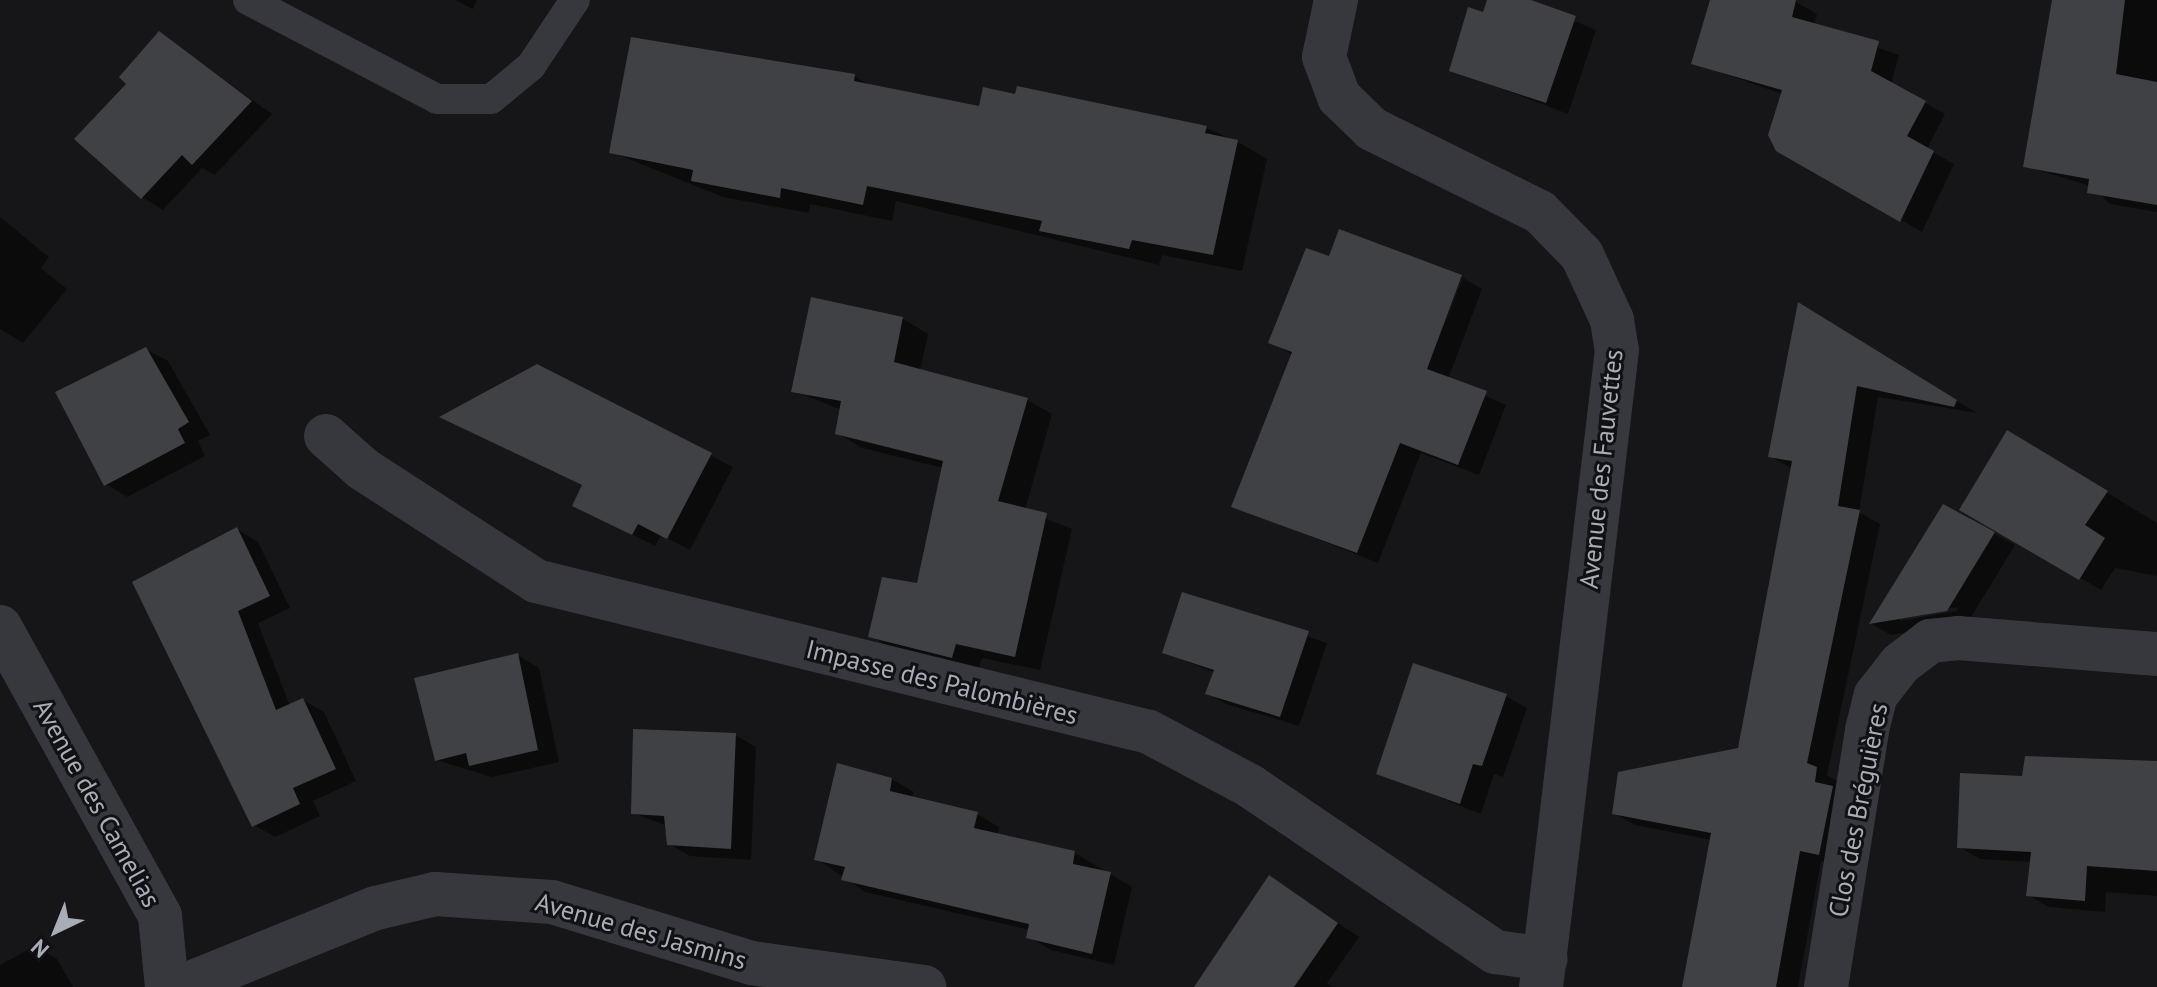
<!DOCTYPE html>
<meta charset="utf-8">
<style>
body{margin:0}
#map{position:relative;width:2157px;height:987px;overflow:hidden;background:#161618;font-family:"PT Sans",sans-serif}
div>[style]{position:absolute}
.shadow>*{inset:0;background:#0007}
.building>*{inset:0;background:#404145}
.lane>*{height:30px;margin:-15px;padding:0 15px;transform-origin:15px;border-radius:15px;background:#37383d}
.street>*{height:44px;margin:-22px;padding:0 22px;transform-origin:22px;border-radius:22px;background:#37383d}
span{translate:-50% -50%;white-space:nowrap;text-align:center;line-height:1.15;-webkit-text-stroke:6px #111113;paint-order:stroke}
.street-label{font-size:26px;color:#a8adb8}
.north{position:absolute;left:16px;top:891px;width:80px;height:80px;-webkit-text-stroke:6px #111113;paint-order:stroke;rotate:223deg;font-size:22px;font-weight:700;line-height:32px;text-align:center;color:#a8adb8}
.north::after{content:'';display:block;margin:auto;width:28px;height:36px;background:#a8adb8;clip-path:polygon(50% 0,100% 100%,50% 72%,0 100%)}
</style>
<div id="map">
<div class="shadow">
<i style="clip-path:polygon(455px 0,477px 0,473px 9px)"></i>
<i style="clip-path:polygon(1489px 0,1525px 0,1596px 30px,1568px 114px,1452px 70px)"></i>
<i style="clip-path:polygon(1712px 0,1796px 2px,1817px 14px,1814px 25px,1899px 55px,1891px 84px,1945px 114px,1927px 149px,1954px 164px,1922px 232px,1778px 149px,1782px 94px,1693px 63px)"></i>
<i style="clip-path:polygon(2054px 0,2157px 0,2157px 212px,2110px 204px,2090px 186px,2025px 166px)"></i>
<i style="clip-path:polygon(160px 34px,272px 114px,215px 175px,202px 168px,163px 210px,142px 197px,129px 83px)"></i>
<i style="clip-path:polygon(854px 76px,873px 87px,981px 109px,1206px 128px,1238px 142px,1267px 159px,1242px 271px,1162px 255px,1159px 265px,896px 201px,892px 221px,810px 204px,809px 213px,723px 197px,611px 152px)"></i>
<i style="clip-path:polygon(0 217px,49px 257px,41px 268px,67px 289px,23px 343px,0 329px)"></i>
<i style="clip-path:polygon(1340px 232px,1462px 277px,1422px 378px,1463px 278px,1482px 289px,1448px 379px,1506px 405px,1479px 475px,1421px 453px,1378px 563px,1234px 506px,1293px 355px,1271px 342px,1330px 259px)"></i>
<i style="clip-path:polygon(812px 299px,903px 319px,928px 334px,920px 371px,1027px 400px,1052px 414px,1025px 510px,1072px 529px,1040px 670px,982px 658px,978px 671px,896px 651px,871px 636px,919px 585px,943px 468px,862px 448px,837px 433px,842px 410px,793px 391px)"></i>
<i style="clip-path:polygon(1819px 317px,1977px 413px,1878px 397px,1859px 512px,1880px 524px,1827px 775px,1837px 781px,1840px 865px,1821px 861px,1798px 987px,1684px 987px,1712px 840px,1635px 825px,1614px 813px,1739px 750px,1791px 468px,1770px 456px)"></i>
<i style="clip-path:polygon(146px 349px,168px 361px,210px 435px,198px 441px,205px 456px,127px 497px,106px 484px)"></i>
<i style="clip-path:polygon(537px 366px,733px 467px,690px 550px,661px 535px,655px 546px,597px 517px,584px 486px,443px 417px)"></i>
<i style="clip-path:polygon(2029px 445px,2157px 523px,2157px 576px,2115px 568px,2101px 590px,1962px 510px)"></i>
<i style="clip-path:polygon(evenodd,1944px 506px,2015px 545px,1968px 622px,1891px 635px,1871px 624px,1944px 506px,1957px 607px,1957px 611px,1900px 621px,1900px 617px,1957px 607px)"></i>
<i style="clip-path:polygon(237px 529px,258px 542px,290px 608px,258px 623px,290px 706px,303px 700px,324px 712px,356px 781px,313px 801px,320px 816px,275px 837px,254px 825px,135px 583px)"></i>
<i style="clip-path:polygon(1183px 594px,1327px 643px,1299px 726px,1226px 704px,1208px 694px,1215px 673px,1164px 652px)"></i>
<i style="clip-path:polygon(517px 655px,539px 668px,559px 762px,492px 777px,436px 760px)"></i>
<i style="clip-path:polygon(1506px 696px,1527px 708px,1503px 777px,1494px 774px,1481px 814px,1378px 773px)"></i>
<i style="clip-path:polygon(735px 735px,756px 747px,751px 860px,690px 856px,669px 844px,667px 826px,633px 813px)"></i>
<i style="clip-path:polygon(892px 779px,914px 792px,912px 799px,977px 814px,999px 827px,997px 835px,1075px 853px,1132px 887px,1114px 965px,1051px 950px,1029px 937px,1030px 930px,865px 892px,817px 859px)"></i>
<i style="clip-path:polygon(2157px 810px,2157px 896px,2106px 892px,2105px 912px,2049px 907px,2028px 895px,2032px 862px,1980px 859px,1959px 847px)"></i>
<i style="clip-path:polygon(1269px 877px,1359px 937px,1327px 983px,1333px 987px,1247px 987px)"></i>
<i style="clip-path:polygon(35px 946px,57px 959px,73px 987px,0 987px,0 965px)"></i>
</div>
<div class="building">
<i style="clip-path:polygon(1487px 0,1531px 0,1576px 16px,1546px 103px,1449px 71px,1468px 7px,1483px 12px)"></i>
<i style="clip-path:polygon(1710px 0,1796px 0,1792px 17px,1879px 41px,1871px 71px,1926px 101px,1907px 136px,1934px 151px,1900px 222px,1776px 151px,1768px 135px,1782px 90px,1691px 64px)"></i>
<i style="clip-path:polygon(2052px 0,2125px 0,2116px 74px,2157px 82px,2157px 205px,2087px 193px,2089px 179px,2023px 167px)"></i>
<i style="clip-path:polygon(159px 31px,252px 101px,192px 165px,182px 155px,141px 199px,74px 139px,126px 84px,119px 77px)"></i>
<i style="clip-path:polygon(631px 37px,855px 74px,854px 81px,979px 106px,983px 87px,1015px 94px,1017px 86px,1207px 126px,1205px 133px,1238px 140px,1213px 255px,1132px 240px,1129px 249px,1039px 231px,1042px 221px,867px 186px,863px 205px,781px 188px,780px 198px,691px 181px,693px 170px,609px 153px)"></i>
<i style="clip-path:polygon(1339px 229px,1462px 275px,1427px 369px,1487px 391px,1458px 465px,1400px 443px,1357px 553px,1231px 507px,1292px 352px,1268px 343px,1306px 248px,1329px 256px)"></i>
<i style="clip-path:polygon(811px 297px,903px 317px,894px 362px,1028px 398px,998px 501px,1047px 513px,1015px 657px,956px 644px,952px 658px,868px 637px,882px 577px,917px 583px,943px 461px,835px 434px,841px 401px,791px 392px)"></i>
<i style="clip-path:polygon(1798px 302px,1957px 400px,1954px 407px,1857px 386px,1838px 506px,1860px 510px,1807px 763px,1817px 767px,1815px 782px,1833px 786px,1819px 855px,1800px 851px,1776px 987px,1682px 987px,1711px 833px,1612px 814px,1618px 772px,1738px 748px,1792px 461px,1768px 457px)"></i>
<i style="clip-path:polygon(146px 347px,189px 422px,178px 429px,185px 443px,104px 486px,55px 392px)"></i>
<i style="clip-path:polygon(537px 364px,712px 453px,667px 539px,638px 524px,632px 535px,572px 506px,582px 485px,439px 417px)"></i>
<i style="clip-path:polygon(2007px 430px,2108px 491px,2085px 525px,2105px 538px,2079px 580px,1959px 510px)"></i>
<i style="clip-path:polygon(1943px 504px,1995px 532px,1947px 611px,1869px 624px)"></i>
<i style="clip-path:polygon(237px 527px,270px 596px,238px 611px,276px 710px,303px 698px,336px 769px,293px 788px,300px 804px,252px 827px,132px 582px)"></i>
<i style="clip-path:polygon(1182px 592px,1309px 631px,1280px 717px,1205px 694px,1214px 670px,1162px 653px)"></i>
<i style="clip-path:polygon(518px 653px,538px 750px,469px 766px,466px 753px,435px 761px,414px 678px)"></i>
<i style="clip-path:polygon(1413px 663px,1507px 694px,1482px 766px,1473px 764px,1460px 804px,1376px 774px)"></i>
<i style="clip-path:polygon(633px 729px,736px 733px,731px 849px,667px 845px,664px 816px,631px 814px)"></i>
<i style="clip-path:polygon(2025px 756px,2157px 761px,2157px 871px,2087px 866px,2085px 901px,2026px 896px,2031px 852px,1957px 848px,1960px 773px,2022px 776px)"></i>
<i style="clip-path:polygon(837px 763px,892px 778px,890px 791px,978px 812px,974px 828px,1075px 851px,1073px 864px,1111px 872px,1092px 954px,1026px 938px,1029px 924px,841px 880px,845px 867px,814px 860px)"></i>
<i style="clip-path:polygon(1269px 875px,1338px 923px,1294px 987px,1194px 987px)"></i>
</div>
<div class="lane">
<i style="left:248px;top:0;width:213px;rotate:27.6deg"></i>
<i style="left:437px;top:99px;width:54px"></i>
<i style="left:491px;top:99px;width:52px;rotate:-39.5deg"></i>
<i style="left:531px;top:66px;width:79px;rotate:-56.3deg"></i>
</div>
<div class="street">
<i style="left:1336px;top:0;width:58px;rotate:101.9deg"></i>
<i style="left:1324px;top:57px;width:43px;rotate:69.4deg"></i>
<i style="left:1339px;top:97px;width:46px;rotate:44.1deg"></i>
<i style="left:1372px;top:129px;width:187px;rotate:26.3deg"></i>
<i style="left:1540px;top:212px;width:60px;rotate:45.7deg"></i>
<i style="left:1582px;top:255px;width:72px;rotate:65.2deg"></i>
<i style="left:1612px;top:320px;width:30px;rotate:81deg"></i>
<i style="left:1617px;top:350px;width:642px;rotate:96.8deg"></i>
<i style="left:326px;top:436px;width:50px;rotate:41.7deg"></i>
<i style="left:363px;top:469px;width:206px;rotate:32.9deg"></i>
<i style="left:536px;top:581px;width:631px;rotate:13.84deg"></i>
<i style="left:1149px;top:732px;width:115px;rotate:28.1deg"></i>
<i style="left:1250px;top:786px;width:296px;rotate:34.1deg"></i>
<i style="left:1495px;top:952px;width:51px;rotate:7.8deg"></i>
<i style="left:0;top:627px;width:330px;rotate:61deg"></i>
<i style="left:160px;top:916px;width:71px;rotate:84.4deg"></i>
<i style="left:181px;top:987px;width:210px;rotate:-22.1deg"></i>
<i style="left:376px;top:908px;width:61px;rotate:-13.3deg"></i>
<i style="left:435px;top:894px;width:117px;rotate:3.9deg"></i>
<i style="left:552px;top:902px;width:208px;rotate:17deg"></i>
<i style="left:751px;top:963px;width:175px;rotate:7.9deg"></i>
<i style="left:1826px;top:987px;width:260px;rotate:-80.9deg"></i>
<i style="left:1867px;top:730px;width:36px;rotate:-76deg"></i>
<i style="left:1876px;top:695px;width:39px;rotate:-52deg"></i>
<i style="left:1900px;top:664px;width:38px;rotate:-37deg"></i>
<i style="left:1930px;top:641px;width:28px;rotate:-6deg"></i>
<i style="left:1958px;top:638px;width:200px;rotate:4.6deg"></i>
</div>
<div class="street-label">
<span style="left:1601px;top:469px;rotate:-84deg">Avenue des Fauvettes</span>
<span style="left:942px;top:682px;rotate:14deg">Impasse des Palombières</span>
<span style="left:97px;top:803px;rotate:61deg">Avenue des Camelias</span>
<span style="left:1858px;top:810px;rotate:-79deg">Clos des Bréguières</span>
<span style="left:641px;top:931px;rotate:16deg">Avenue des Jasmins</span>
</div>
<div class="north">N</div>
</div>
